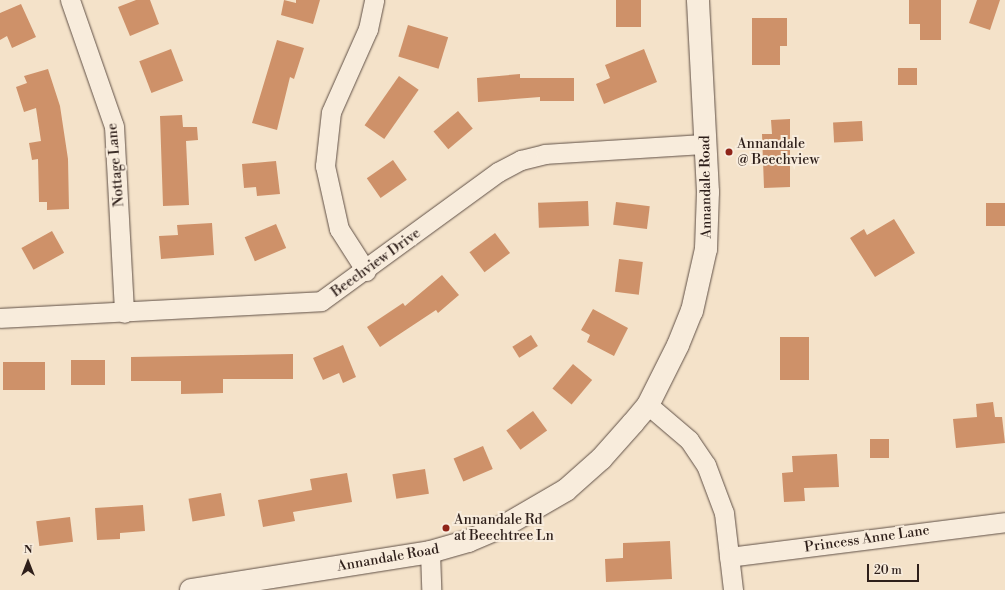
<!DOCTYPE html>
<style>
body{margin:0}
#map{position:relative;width:1005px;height:590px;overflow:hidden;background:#f4e2c9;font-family:"Libre Bodoni",serif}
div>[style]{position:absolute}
.building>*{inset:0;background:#ce9169;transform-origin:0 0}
.roads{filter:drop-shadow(0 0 1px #605046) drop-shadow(0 0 1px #605046)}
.street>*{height:19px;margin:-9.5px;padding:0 9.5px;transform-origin:9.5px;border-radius:9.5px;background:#f8ecdc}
.secondary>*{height:22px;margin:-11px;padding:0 11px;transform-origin:11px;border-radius:11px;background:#f8ecdc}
.dots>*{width:11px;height:11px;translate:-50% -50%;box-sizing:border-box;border:2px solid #f8ecdc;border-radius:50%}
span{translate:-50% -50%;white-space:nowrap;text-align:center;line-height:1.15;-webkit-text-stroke:4px #f8ecdc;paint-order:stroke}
.poi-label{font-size:14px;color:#2e1f1a}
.left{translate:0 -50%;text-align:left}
.street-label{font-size:14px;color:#2e1f1a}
.north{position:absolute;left:8px;top:542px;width:40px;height:40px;-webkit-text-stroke:3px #f8ecdc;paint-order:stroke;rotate:0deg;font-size:11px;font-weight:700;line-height:16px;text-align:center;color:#2e1f1a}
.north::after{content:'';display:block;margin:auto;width:14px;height:18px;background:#2e1f1a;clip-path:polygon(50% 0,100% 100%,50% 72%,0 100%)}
.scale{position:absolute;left:867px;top:564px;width:52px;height:18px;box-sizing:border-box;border:2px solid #2e1f1a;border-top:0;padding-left:5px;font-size:12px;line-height:14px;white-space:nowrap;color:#2e1f1a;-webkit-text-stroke:3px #f8ecdc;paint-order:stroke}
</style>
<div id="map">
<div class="building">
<i style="clip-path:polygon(136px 0,150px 0,159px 24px,130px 36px,118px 7px)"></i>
<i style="clip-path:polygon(284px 0,296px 3px,296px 0,320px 0,313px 24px,281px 15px)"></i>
<i style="left:616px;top:0;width:25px;height:27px"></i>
<i style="clip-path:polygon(909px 0,941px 0,941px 40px,920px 40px,920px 24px,909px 24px)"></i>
<i style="clip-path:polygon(977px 0,1000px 0,990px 30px,969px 23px)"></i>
<i style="clip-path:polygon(21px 4px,36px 37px,12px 48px,7px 36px,0 40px,0 13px)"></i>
<i style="clip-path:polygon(752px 18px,787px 18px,787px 46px,780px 46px,780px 65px,752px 65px)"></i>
<i style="left:408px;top:25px;width:42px;height:33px;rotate:17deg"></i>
<i style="clip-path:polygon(277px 40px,304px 48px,294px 79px,290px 77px,277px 130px,252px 123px)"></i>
<i style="left:171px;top:49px;width:34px;height:34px;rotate:69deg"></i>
<i style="clip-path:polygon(644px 49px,657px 82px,604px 104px,596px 84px,610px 78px,605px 65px)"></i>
<i style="left:898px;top:68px;width:19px;height:17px"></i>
<i style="clip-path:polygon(48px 69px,60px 106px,68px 159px,69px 209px,47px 210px,47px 202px,39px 202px,38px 159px,32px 160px,29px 143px,41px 141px,36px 108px,24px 112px,16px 87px,27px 83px,24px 76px)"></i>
<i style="clip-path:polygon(520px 74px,520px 78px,574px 78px,574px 101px,540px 101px,540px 97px,478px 102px,477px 78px)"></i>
<i style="left:399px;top:76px;width:24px;height:60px;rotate:35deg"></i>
<i style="left:458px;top:111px;width:23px;height:32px;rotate:50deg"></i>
<i style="clip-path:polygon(182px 115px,183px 127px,197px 127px,198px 140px,186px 141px,189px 205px,163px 206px,160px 116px)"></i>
<i style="clip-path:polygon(790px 119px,790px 187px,764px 188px,762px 134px,772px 134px,771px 120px)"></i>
<i style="left:862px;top:121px;width:20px;height:29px;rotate:87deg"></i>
<i style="left:393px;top:160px;width:24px;height:32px;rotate:55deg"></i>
<i style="clip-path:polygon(276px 161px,280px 194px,257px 196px,256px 187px,244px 188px,242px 164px)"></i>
<i style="left:588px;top:201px;width:25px;height:50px;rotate:88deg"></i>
<i style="left:616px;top:202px;width:34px;height:23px;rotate:7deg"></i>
<i style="left:1005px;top:203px;width:23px;height:19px;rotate:90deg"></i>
<i style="clip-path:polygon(894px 219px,915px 253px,875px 277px,850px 238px,864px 229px,867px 235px)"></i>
<i style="clip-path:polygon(212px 223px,214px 255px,161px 259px,159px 236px,178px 235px,177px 225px)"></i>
<i style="left:276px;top:224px;width:26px;height:34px;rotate:67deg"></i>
<i style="left:52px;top:231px;width:25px;height:35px;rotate:61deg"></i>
<i style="left:495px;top:233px;width:25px;height:32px;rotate:53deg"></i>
<i style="left:619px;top:259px;width:24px;height:33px;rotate:7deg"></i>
<i style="clip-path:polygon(442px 275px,459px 295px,438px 313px,436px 310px,380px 347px,367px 327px,403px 303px,405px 306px)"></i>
<i style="clip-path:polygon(593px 309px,628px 328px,614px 356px,587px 342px,590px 335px,581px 330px)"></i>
<i style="left:531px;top:335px;width:13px;height:22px;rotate:58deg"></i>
<i style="left:780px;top:337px;width:29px;height:43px"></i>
<i style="clip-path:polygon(343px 345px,356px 377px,343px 383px,339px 373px,323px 380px,313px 358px)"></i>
<i style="clip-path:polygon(293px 354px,293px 379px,223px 379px,223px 393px,181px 394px,181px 381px,131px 381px,131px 357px)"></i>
<i style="left:71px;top:360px;width:34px;height:25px"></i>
<i style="left:3px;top:362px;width:42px;height:28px"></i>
<i style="left:573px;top:364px;width:25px;height:32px;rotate:40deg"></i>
<i style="clip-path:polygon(993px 402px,995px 417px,1002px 417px,1005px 443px,956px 448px,953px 419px,977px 417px,976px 404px)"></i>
<i style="left:533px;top:411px;width:24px;height:33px;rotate:54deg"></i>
<i style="left:870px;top:439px;width:19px;height:19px"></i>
<i style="left:483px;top:446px;width:25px;height:32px;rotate:67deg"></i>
<i style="clip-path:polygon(837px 454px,839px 487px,804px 488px,805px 501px,784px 502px,782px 473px,793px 472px,792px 456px)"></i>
<i style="left:425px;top:469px;width:25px;height:33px;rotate:81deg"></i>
<i style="clip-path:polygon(347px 473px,352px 502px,293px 512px,295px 521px,263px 527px,258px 500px,312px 490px,310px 479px)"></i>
<i style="left:221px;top:493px;width:23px;height:33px;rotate:80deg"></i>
<i style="clip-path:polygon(143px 505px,145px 531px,120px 533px,120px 539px,97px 540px,95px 508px)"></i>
<i style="left:70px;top:517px;width:25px;height:34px;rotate:83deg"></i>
<i style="clip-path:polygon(670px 541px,672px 579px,606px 582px,605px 559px,623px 558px,623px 543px)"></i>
</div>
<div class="roads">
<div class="street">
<i style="left:70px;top:0;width:133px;rotate:70.8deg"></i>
<i style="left:114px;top:126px;width:187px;rotate:86.9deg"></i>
<i style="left:366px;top:271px;width:50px;rotate:-122.7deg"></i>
<i style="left:339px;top:229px;width:65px;rotate:-102.5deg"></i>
<i style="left:325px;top:166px;width:54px;rotate:-83.7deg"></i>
<i style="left:331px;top:112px;width:91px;rotate:-66deg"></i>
<i style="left:368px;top:29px;width:30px;rotate:-78deg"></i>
<i style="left:0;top:318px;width:321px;rotate:-3deg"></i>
<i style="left:321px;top:301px;width:219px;rotate:-36.1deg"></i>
<i style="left:498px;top:172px;width:26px;rotate:-28deg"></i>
<i style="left:521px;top:160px;width:25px;rotate:-14deg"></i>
<i style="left:545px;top:154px;width:161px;rotate:-3.6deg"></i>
<i style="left:648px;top:405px;width:54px;rotate:40.5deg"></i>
<i style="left:689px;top:440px;width:30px;rotate:56deg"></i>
<i style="left:706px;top:465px;width:51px;rotate:69.4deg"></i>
<i style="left:724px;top:513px;width:78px;rotate:83.3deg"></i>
<i style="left:430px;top:552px;width:38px;rotate:88deg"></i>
<i style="left:729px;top:557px;width:278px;rotate:-7.2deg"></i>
</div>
<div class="secondary">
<i style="left:191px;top:590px;width:242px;rotate:-9deg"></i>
<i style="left:430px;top:552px;width:40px;rotate:-16deg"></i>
<i style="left:468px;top:541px;width:39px;rotate:-23deg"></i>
<i style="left:504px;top:526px;width:72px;rotate:-30.1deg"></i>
<i style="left:566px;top:490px;width:47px;rotate:-41.5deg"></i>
<i style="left:601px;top:459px;width:48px;rotate:-48.4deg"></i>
<i style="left:633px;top:423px;width:23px;rotate:-50deg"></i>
<i style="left:648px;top:405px;width:67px;rotate:-63.4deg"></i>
<i style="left:678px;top:345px;width:37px;rotate:-68deg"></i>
<i style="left:692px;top:311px;width:64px;rotate:-77.3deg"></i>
<i style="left:706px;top:249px;width:57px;rotate:-88deg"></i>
<i style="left:708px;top:192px;width:192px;rotate:-93deg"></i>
</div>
</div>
<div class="dots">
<i style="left:729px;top:152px;background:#8f2418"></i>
<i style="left:446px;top:528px;background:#8f2418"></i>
</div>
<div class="poi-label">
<span class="left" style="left:737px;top:152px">Annandale<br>@ Beechview</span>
<span class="left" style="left:454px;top:528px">Annandale Rd<br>at Beechtree Ln</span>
</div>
<div class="street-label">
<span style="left:116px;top:165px;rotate:-95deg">Nottage Lane</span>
<span style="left:706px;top:187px;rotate:-91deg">Annandale Road</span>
<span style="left:376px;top:263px;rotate:-36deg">Beechview Drive</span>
<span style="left:867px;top:539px;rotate:-8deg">Princess Anne Lane</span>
<span style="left:388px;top:558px;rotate:-10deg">Annandale Road</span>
</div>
<div class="north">N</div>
<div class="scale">20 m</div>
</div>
